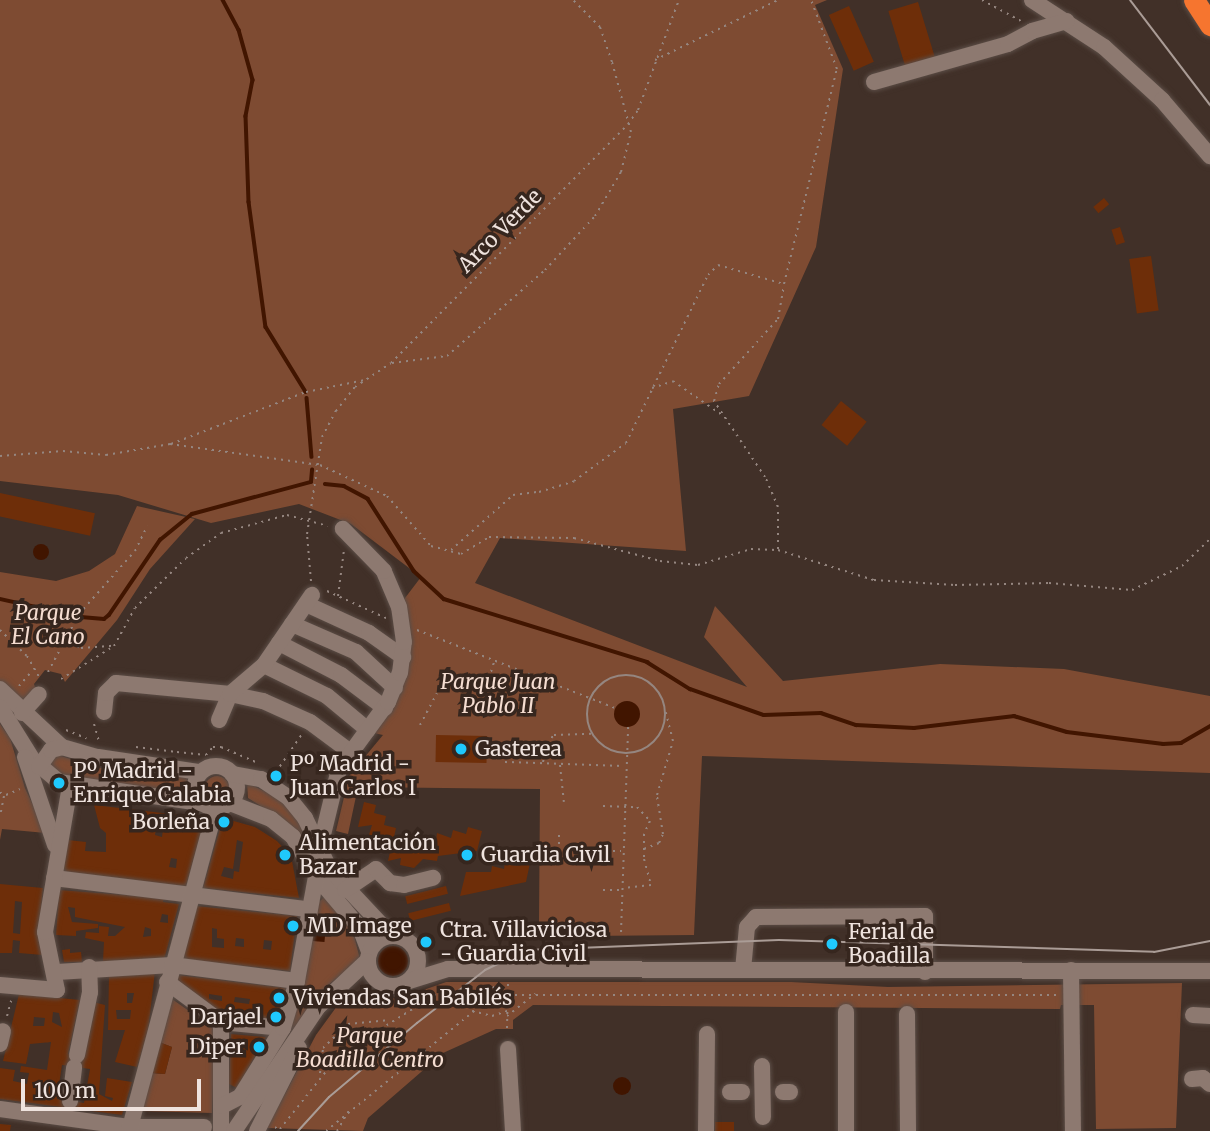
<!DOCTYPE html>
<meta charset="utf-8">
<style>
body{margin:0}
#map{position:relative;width:1210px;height:1131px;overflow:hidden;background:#413028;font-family:Merriweather,serif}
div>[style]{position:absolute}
.green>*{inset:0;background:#7e4b32}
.round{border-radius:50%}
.water>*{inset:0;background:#411500;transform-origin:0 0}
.stream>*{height:3.5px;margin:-1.75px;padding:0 1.75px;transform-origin:1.75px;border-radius:1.75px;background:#411500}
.building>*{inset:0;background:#6e2e09;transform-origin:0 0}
.path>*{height:2px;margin-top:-1px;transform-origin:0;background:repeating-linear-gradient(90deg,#958680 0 2px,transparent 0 7px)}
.path>.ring{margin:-1px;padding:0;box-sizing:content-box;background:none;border:2px solid #958680;border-radius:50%}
.roads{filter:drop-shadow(0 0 2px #5b4d46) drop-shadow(0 0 2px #5b4d46)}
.minor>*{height:16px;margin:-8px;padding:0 8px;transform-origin:8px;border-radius:8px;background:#8d7970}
.minor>.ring{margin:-8px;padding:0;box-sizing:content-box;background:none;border:16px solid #8d7970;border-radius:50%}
.highway>*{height:21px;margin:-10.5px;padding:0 10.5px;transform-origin:10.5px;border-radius:10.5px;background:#f6752f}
.tram>*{height:2px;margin:-1px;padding:0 1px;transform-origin:1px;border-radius:1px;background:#aa9c96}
.dots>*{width:19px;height:19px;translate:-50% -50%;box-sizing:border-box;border:4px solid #36261e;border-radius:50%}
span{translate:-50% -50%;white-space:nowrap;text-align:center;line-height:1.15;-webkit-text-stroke:7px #36261e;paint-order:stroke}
.street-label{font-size:21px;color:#efe3de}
.park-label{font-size:21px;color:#f5ddd1;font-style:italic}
.poi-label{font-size:21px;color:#efe3de}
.left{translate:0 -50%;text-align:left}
.right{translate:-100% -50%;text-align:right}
.scale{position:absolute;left:21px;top:1079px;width:180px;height:32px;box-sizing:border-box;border:4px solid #efe3de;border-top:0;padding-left:9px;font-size:21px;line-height:24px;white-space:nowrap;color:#efe3de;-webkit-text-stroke:5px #36261e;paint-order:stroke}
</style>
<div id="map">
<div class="green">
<i style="clip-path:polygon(0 0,827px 0,815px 5px,843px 69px,816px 247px,749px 396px,673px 409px,686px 551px,500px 538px,475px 583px,747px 687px,704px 637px,715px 606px,783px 681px,940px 664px,1064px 669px,1210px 696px,1210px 773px,702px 756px,694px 935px,586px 936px,539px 924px,540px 789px,358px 787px,348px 834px,336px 831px,349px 776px,383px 735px,374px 733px,390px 710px,402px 602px,421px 577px,351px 524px,299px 504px,211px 523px,118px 495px,0 481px)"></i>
<i style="clip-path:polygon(137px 506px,195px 519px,150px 569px,117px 620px,65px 682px,61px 674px,45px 670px,34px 684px,37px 694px,23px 710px,0 686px,0 572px,56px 581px,89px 571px,115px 554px)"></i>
<i style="clip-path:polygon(0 724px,10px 738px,25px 788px,46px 833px,2px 829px,0 840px)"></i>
<i style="clip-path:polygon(54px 754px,101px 768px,187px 777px,188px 795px,59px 776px,49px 768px)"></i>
<i class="round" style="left:205px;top:776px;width:24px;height:24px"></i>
<i style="clip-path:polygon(247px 783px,281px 799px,305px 831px,314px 856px,285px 821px,248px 798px)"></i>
<i style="clip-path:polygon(324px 897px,352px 928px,360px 959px,327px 986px,290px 1033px,307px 972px,315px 906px)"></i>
<i style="clip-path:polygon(446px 982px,791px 982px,888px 987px,1182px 983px,1176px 1128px,1096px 1129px,1094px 1005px,1061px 1005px,1060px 1009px,533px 1005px,513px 1020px,513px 1029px,496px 1029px,443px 1053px,368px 1118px,363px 1131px,267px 1128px,316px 1035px,340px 1002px,361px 994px,398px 999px)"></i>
<i style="clip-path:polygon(172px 999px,215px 1029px,212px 1113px,141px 1111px,150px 1073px,165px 1074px,172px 1047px,159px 1042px)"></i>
</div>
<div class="water">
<i class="round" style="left:33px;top:544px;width:16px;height:16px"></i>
<i class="round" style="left:614px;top:701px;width:26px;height:26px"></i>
<i style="left:314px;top:924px;width:12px;height:17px;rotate:5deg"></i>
<i class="round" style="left:378px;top:946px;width:30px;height:30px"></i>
<i class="round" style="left:613px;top:1077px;width:18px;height:18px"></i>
</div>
<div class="stream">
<i style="left:223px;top:0;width:34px;rotate:62deg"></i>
<i style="left:239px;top:30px;width:52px;rotate:74.4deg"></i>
<i style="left:253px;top:80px;width:37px;rotate:101deg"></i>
<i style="left:246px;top:116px;width:86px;rotate:88deg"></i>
<i style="left:249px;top:202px;width:126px;rotate:82.3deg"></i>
<i style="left:266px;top:327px;width:76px;rotate:58.4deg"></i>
<i style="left:307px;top:398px;width:59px;rotate:85.2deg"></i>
<i style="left:325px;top:484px;width:19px;rotate:6deg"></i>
<i style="left:344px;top:486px;width:27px;rotate:28deg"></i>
<i style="left:368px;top:499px;width:85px;rotate:57.4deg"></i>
<i style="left:414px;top:571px;width:41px;rotate:43deg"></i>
<i style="left:444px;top:599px;width:213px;rotate:17.2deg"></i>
<i style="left:647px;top:662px;width:51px;rotate:32.1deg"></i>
<i style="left:690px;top:689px;width:78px;rotate:19.4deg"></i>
<i style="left:764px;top:715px;width:57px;rotate:-2deg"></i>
<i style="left:821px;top:713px;width:37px;rotate:19deg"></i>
<i style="left:856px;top:725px;width:58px;rotate:3deg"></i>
<i style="left:914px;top:728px;width:101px;rotate:-6.8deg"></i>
<i style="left:1014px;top:716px;width:55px;rotate:16.8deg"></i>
<i style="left:1067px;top:732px;width:97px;rotate:7.1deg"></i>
<i style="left:1163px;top:744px;width:18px;rotate:-3deg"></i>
<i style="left:1181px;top:743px;width:34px;rotate:-30deg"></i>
<i style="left:0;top:599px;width:74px;rotate:12.5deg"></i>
<i style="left:81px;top:617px;width:23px;rotate:5deg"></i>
<i style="left:104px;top:619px;width:6px;rotate:-39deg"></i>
<i style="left:109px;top:615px;width:91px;rotate:-55.8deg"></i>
<i style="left:160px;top:540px;width:41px;rotate:-39.1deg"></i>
<i style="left:192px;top:514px;width:123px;rotate:-15.1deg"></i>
<i style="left:311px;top:482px;width:12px;rotate:-85deg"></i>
</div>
<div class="building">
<i style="left:918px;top:2px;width:59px;height:31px;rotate:73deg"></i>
<i style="left:849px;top:6px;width:61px;height:22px;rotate:66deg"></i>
<i style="left:1104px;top:198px;width:8px;height:14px;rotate:50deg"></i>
<i style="left:1120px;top:227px;width:16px;height:9px;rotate:72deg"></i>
<i style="left:1151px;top:256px;width:55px;height:22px;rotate:82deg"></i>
<i style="left:841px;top:401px;width:33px;height:31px;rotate:39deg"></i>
<i style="left:0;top:493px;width:97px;height:23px;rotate:12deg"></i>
<i style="left:436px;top:735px;width:51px;height:27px;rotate:1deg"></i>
<i style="clip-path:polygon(364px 802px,376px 805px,374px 813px,386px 816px,384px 825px,396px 828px,394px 837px,436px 841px,437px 833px,451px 838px,453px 830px,466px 834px,468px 827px,482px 831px,477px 851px,438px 856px,437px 861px,423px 859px,414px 868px,400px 865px,401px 858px,388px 861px,391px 847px,378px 849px,381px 836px,368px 838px,372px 825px,358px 827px)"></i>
<i style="clip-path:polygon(evenodd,94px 805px,205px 818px,186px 886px,63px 874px,68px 840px,86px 842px,85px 851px,106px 852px,106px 833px,100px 828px,94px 805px,156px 828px,163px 829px,162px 837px,155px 835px,156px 828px,94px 805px,171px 858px,177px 859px,176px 868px,169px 867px,171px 858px)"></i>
<i style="clip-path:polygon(evenodd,223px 818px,255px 827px,277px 841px,291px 856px,299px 898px,203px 888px,223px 818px,237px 840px,243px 842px,239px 872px,234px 871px,233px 879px,221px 876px,224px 867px,233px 869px,237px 840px)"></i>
<i style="clip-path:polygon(518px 861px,530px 863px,526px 882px,460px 896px,466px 872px,491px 872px,492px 866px,504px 869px,505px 863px,517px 866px)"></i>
<i style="clip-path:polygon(evenodd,0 884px,43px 888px,39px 932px,43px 955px,19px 953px,20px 941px,13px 940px,12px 953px,0 953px,0 884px,15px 901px,22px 902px,20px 934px,13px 933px,15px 901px)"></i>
<i style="left:446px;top:886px;width:8px;height:42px;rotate:76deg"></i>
<i style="clip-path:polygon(evenodd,59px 890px,164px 898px,163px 902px,179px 904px,164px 960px,103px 961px,104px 942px,85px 938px,86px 932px,99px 933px,99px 926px,109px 927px,108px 936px,115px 936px,125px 927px,75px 917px,75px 908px,68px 907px,72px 922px,98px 924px,98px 928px,76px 931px,76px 936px,56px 935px,59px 890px,162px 914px,168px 915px,168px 923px,160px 922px,162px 914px,59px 890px,145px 927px,151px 929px,151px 936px,143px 937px,145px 927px)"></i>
<i style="left:449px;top:903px;width:8px;height:42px;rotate:76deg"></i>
<i style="clip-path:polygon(evenodd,196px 906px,297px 916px,290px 971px,181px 959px,196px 906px,212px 928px,217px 929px,217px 938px,224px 939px,224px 948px,212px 947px,212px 928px,196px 906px,236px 938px,244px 939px,244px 947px,235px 946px,236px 938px,196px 906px,264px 940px,272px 941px,271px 950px,263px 949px,264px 940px)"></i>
<i style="clip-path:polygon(70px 949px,70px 953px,81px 952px,82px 962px,64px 962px,62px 950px)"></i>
<i style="clip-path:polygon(evenodd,155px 971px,148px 1031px,137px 1067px,115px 1062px,125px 1030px,108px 1030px,109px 975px,155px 971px,127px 993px,134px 993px,132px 1003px,127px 1003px,127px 993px,155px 971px,116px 1010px,131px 1010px,130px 1019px,117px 1019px,116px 1010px)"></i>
<i style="clip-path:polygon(evenodd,178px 975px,286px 988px,281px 1014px,278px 1019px,225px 1016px,176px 981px,178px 975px,209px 994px,222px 996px,222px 1001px,209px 999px,209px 994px,178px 975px,235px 997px,250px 999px,249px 1004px,234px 1002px,235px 997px)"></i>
<i style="clip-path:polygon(evenodd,19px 994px,80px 1000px,68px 1054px,85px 1056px,93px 1002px,105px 1005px,99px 1094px,112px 1101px,113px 1098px,105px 1096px,107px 1078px,132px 1082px,122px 1115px,0 1099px,0 1068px,15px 1070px,13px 1081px,27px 1084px,29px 1073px,20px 1072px,21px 1066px,47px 1070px,51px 1042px,30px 1044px,26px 1064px,3px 1061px,19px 994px,53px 1012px,59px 1013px,62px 1027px,52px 1022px,53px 1012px,19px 994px,34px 1017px,45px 1018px,44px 1026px,33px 1026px,34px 1017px,19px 994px,62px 1065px,90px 1069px,84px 1103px,57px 1099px,62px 1065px)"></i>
<i style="clip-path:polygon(231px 1034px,266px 1037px,237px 1088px,229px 1084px)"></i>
<i style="clip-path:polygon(159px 1042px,172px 1047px,165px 1074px,150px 1073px)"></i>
<i style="left:715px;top:1122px;width:19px;height:9px"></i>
<i style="clip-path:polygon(0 1124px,11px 1125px,10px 1131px,0 1131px)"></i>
</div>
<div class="path">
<i style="left:982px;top:0;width:44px;rotate:28.3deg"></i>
<i style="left:655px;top:60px;width:137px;rotate:-26deg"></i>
<i style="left:392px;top:363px;width:55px;rotate:-7.3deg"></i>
<i style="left:447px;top:356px;width:130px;rotate:-41.3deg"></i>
<i style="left:545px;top:270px;width:74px;rotate:-47.2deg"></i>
<i style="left:595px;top:216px;width:51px;rotate:-59.4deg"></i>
<i style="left:621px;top:172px;width:41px;rotate:-76deg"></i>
<i style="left:631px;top:132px;width:73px;rotate:-105.2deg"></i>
<i style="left:612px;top:62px;width:37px;rotate:-109deg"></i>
<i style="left:600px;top:27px;width:38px;rotate:-135deg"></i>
<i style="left:652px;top:388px;width:22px;rotate:-18deg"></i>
<i style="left:673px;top:381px;width:60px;rotate:34.8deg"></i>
<i style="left:171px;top:444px;width:145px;rotate:-21.1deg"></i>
<i style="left:306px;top:392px;width:60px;rotate:-11.5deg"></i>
<i style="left:0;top:456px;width:63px;rotate:-4.5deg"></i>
<i style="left:63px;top:451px;width:43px;rotate:5.3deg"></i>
<i style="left:106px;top:455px;width:65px;rotate:-9.8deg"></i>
<i style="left:170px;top:444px;width:151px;rotate:8deg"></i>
<i style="left:320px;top:465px;width:74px;rotate:24.8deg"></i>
<i style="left:387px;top:496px;width:67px;rotate:48.7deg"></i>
<i style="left:431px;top:546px;width:31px;rotate:15deg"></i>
<i style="left:461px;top:554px;width:33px;rotate:-31deg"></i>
<i style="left:489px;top:537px;width:85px;rotate:0.7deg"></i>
<i style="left:574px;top:538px;width:89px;rotate:15deg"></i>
<i style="left:660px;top:561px;width:38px;rotate:6deg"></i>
<i style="left:698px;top:565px;width:55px;rotate:-16.8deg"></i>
<i style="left:751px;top:549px;width:27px;rotate:2deg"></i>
<i style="left:778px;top:550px;width:101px;rotate:17.4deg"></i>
<i style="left:874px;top:580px;width:81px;rotate:3.5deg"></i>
<i style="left:955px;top:585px;width:94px;rotate:-1.2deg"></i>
<i style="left:1049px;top:583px;width:83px;rotate:4.8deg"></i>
<i style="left:1132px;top:590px;width:55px;rotate:-25.6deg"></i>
<i style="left:1182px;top:566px;width:39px;rotate:-44deg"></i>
<i style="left:778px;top:549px;width:42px;rotate:-90deg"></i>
<i style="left:778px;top:507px;width:33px;rotate:-113deg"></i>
<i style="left:765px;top:477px;width:92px;rotate:-123.9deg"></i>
<i style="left:714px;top:401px;width:18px;rotate:-74deg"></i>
<i style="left:719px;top:384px;width:88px;rotate:-47.8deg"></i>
<i style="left:778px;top:319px;width:34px;rotate:-80deg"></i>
<i style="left:451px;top:550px;width:83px;rotate:-41.6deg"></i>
<i style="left:513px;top:495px;width:26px;rotate:-7deg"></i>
<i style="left:539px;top:492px;width:37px;rotate:-17deg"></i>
<i style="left:574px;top:481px;width:64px;rotate:-36.2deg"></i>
<i style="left:626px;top:443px;width:187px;rotate:-64deg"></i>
<i style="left:708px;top:275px;width:14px;rotate:-45deg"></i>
<i style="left:718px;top:265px;width:69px;rotate:16.1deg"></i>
<i style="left:784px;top:284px;width:221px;rotate:-76.2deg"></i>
<i style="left:837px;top:69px;width:74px;rotate:-110.6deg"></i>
<i style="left:311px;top:581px;width:47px;rotate:-94.9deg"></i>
<i style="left:307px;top:534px;width:98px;rotate:-81.2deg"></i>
<i style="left:322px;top:437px;width:30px;rotate:-62deg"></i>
<i style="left:336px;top:411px;width:31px;rotate:-52deg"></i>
<i style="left:355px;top:387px;width:43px;rotate:-33.7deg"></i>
<i style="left:391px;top:363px;width:337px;rotate:-45.2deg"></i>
<i style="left:628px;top:124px;width:17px;rotate:-54deg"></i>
<i style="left:638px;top:110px;width:117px;rotate:-69.6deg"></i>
<i style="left:327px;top:591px;width:65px;rotate:24.6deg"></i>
<i style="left:338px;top:596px;width:46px;rotate:-82.6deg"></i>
<i style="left:0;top:630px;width:37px;rotate:44deg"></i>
<i style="left:27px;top:656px;width:24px;rotate:60deg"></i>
<i style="left:417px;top:630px;width:213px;rotate:21.5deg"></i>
<i style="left:64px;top:642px;width:18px;rotate:19deg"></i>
<i style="left:81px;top:648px;width:32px;rotate:-4deg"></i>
<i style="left:48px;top:672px;width:66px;rotate:-61.9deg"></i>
<i style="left:79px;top:614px;width:84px;rotate:-48.4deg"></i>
<i style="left:135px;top:551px;width:28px;rotate:-64deg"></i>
<i class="ring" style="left:587px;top:675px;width:76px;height:76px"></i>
<i style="left:61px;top:679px;width:62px;rotate:-31.9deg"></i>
<i style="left:114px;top:646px;width:43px;rotate:-61.1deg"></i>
<i style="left:135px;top:608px;width:71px;rotate:-44.4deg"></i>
<i style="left:186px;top:558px;width:43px;rotate:-35.5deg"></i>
<i style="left:221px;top:533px;width:68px;rotate:-15.3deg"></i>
<i style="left:287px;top:515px;width:42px;rotate:15deg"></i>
<i style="left:487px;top:685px;width:24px;rotate:-73deg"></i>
<i style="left:19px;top:686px;width:18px;rotate:-49deg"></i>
<i style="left:94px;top:724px;width:19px;rotate:74deg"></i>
<i style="left:420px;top:725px;width:36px;rotate:-62deg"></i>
<i style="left:66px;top:730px;width:22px;rotate:22deg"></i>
<i style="left:136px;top:747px;width:41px;rotate:7deg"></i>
<i style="left:177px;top:752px;width:29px;rotate:6deg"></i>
<i style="left:206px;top:755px;width:11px;rotate:-49deg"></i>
<i style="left:213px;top:747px;width:8px"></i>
<i style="left:221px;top:747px;width:40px;rotate:23.4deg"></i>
<i style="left:505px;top:762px;width:118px;rotate:1.9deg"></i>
<i style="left:543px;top:762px;width:19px;rotate:-78deg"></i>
<i style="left:547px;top:743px;width:11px;rotate:-49deg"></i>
<i style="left:554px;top:735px;width:37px;rotate:-2deg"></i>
<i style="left:560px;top:765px;width:37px;rotate:84deg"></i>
<i style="left:276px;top:772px;width:46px;rotate:-55.6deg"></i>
<i style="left:0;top:792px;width:6px;rotate:45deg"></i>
<i style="left:4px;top:796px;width:20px;rotate:101deg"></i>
<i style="left:6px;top:795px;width:15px;rotate:-23deg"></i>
<i style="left:603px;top:806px;width:34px;rotate:2deg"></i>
<i style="left:637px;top:807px;width:19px;rotate:47deg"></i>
<i style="left:650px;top:821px;width:14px;rotate:115deg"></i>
<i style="left:644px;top:834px;width:25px;rotate:90deg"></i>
<i style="left:644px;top:859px;width:27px;rotate:75deg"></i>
<i style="left:651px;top:885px;width:28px;rotate:174deg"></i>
<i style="left:559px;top:844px;width:11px;rotate:-90deg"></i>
<i style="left:644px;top:849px;width:16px;rotate:-22deg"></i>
<i style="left:659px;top:843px;width:10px;rotate:-66deg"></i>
<i style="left:663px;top:834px;width:39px;rotate:-99deg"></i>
<i style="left:657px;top:795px;width:56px;rotate:-73.5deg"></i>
<i style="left:673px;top:741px;width:30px;rotate:-104deg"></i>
<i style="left:606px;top:851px;width:15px"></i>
<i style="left:603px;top:890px;width:18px"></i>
<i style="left:621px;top:932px;width:205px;rotate:-88deg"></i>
<i style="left:355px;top:993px;width:50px;rotate:1.1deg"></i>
<i style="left:478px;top:1003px;width:28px;rotate:-45deg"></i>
<i style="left:472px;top:1011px;width:21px;rotate:14deg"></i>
<i style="left:492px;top:1016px;width:16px;rotate:-18deg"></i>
<i style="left:7px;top:1016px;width:16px;rotate:-75deg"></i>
<i style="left:507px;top:1016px;width:36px;rotate:-38deg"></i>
<i style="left:507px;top:1028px;width:44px;rotate:-88.7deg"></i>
<i style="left:320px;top:1073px;width:25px;rotate:-83deg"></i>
<i style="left:323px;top:1048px;width:35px;rotate:-44deg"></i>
<i style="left:348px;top:1024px;width:42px;rotate:-5.4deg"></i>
<i style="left:275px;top:1127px;width:6px;rotate:39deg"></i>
<i style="left:280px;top:1129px;width:95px;rotate:-51.4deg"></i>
<i style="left:339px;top:1055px;width:132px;rotate:-32deg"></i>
<i style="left:326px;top:1131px;width:216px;rotate:-39deg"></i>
<i style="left:494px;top:995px;width:563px"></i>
<i style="left:337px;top:1131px;width:24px;rotate:-60deg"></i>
</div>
<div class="roads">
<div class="minor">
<i style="left:1032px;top:0;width:86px;rotate:33.1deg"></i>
<i style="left:1104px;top:47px;width:79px;rotate:42.4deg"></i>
<i style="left:1162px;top:100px;width:74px;rotate:49.4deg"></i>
<i style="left:874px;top:82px;width:139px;rotate:-15.8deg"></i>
<i style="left:1008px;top:44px;width:27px;rotate:-28deg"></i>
<i style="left:1032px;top:31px;width:36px;rotate:-16deg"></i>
<i style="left:306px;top:604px;width:69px;rotate:24.7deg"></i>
<i style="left:369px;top:633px;width:42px;rotate:35.2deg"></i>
<i style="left:292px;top:624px;width:70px;rotate:23.6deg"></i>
<i style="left:356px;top:652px;width:53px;rotate:42.7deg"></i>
<i style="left:279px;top:643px;width:70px;rotate:27.3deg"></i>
<i style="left:341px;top:675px;width:55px;rotate:36.9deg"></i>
<i style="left:264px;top:665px;width:70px;rotate:26.2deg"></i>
<i style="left:327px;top:696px;width:53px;rotate:39.7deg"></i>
<i style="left:0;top:689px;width:85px;rotate:43.1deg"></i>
<i style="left:62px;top:747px;width:37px;rotate:16deg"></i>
<i style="left:98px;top:757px;width:103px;rotate:8.4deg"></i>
<i style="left:0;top:707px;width:62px;rotate:58.1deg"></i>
<i style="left:33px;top:760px;width:34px;rotate:40deg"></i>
<i style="left:59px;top:782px;width:143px;rotate:8.5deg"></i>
<i style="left:104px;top:712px;width:19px;rotate:-84deg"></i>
<i style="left:106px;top:693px;width:14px;rotate:-45deg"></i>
<i style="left:116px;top:683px;width:115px;rotate:5.5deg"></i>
<i style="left:230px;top:694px;width:34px;rotate:12deg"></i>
<i style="left:263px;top:701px;width:51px;rotate:24.1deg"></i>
<i style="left:310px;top:722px;width:49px;rotate:36.6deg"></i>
<i style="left:22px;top:713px;width:25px;rotate:-48deg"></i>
<i style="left:219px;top:720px;width:28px;rotate:-67deg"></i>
<i style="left:230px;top:694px;width:45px;rotate:-40.5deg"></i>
<i style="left:264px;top:665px;width:85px;rotate:-55.6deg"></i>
<i style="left:25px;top:757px;width:93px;rotate:71.2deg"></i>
<i class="ring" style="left:195px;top:766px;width:26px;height:26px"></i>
<i style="left:39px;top:767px;width:21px;rotate:-55deg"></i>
<i style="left:51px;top:750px;width:11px;rotate:-15deg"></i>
<i style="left:232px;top:774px;width:29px;rotate:10deg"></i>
<i style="left:261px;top:779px;width:32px;rotate:34deg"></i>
<i style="left:288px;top:797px;width:27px;rotate:51deg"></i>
<i style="left:305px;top:818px;width:58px;rotate:64.3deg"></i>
<i style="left:330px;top:870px;width:89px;rotate:46.8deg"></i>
<i style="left:230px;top:803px;width:44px;rotate:21.3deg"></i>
<i style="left:271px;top:819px;width:28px;rotate:39deg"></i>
<i style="left:293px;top:837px;width:45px;rotate:59.5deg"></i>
<i style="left:316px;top:876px;width:68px;rotate:49.8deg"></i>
<i style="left:360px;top:928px;width:25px;rotate:69deg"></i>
<i style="left:319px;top:851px;width:84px;rotate:-76.3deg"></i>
<i style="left:339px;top:769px;width:83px;rotate:-53.8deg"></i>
<i style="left:388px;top:702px;width:31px;rotate:-68deg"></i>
<i style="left:400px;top:673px;width:31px;rotate:-83deg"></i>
<i style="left:404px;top:642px;width:35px;rotate:-98deg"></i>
<i style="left:399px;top:607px;width:39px;rotate:-113deg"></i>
<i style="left:384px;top:571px;width:59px;rotate:-134.3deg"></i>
<i style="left:54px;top:878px;width:255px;rotate:7deg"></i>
<i style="left:345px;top:890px;width:37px;rotate:-34deg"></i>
<i style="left:376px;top:869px;width:20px;rotate:45deg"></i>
<i style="left:390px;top:883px;width:14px;rotate:8deg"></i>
<i style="left:404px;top:885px;width:30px;rotate:-14deg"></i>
<i class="ring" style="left:368px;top:936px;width:34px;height:34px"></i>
<i style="left:743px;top:970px;width:43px;rotate:-84.7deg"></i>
<i style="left:747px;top:927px;width:13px;rotate:-48deg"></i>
<i style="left:756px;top:917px;width:169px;rotate:-0.3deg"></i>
<i style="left:925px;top:916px;width:56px;rotate:90deg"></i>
<i style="left:1071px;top:970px;width:161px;rotate:89.3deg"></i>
<i style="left:57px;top:972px;width:115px;rotate:-3.5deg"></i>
<i style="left:172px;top:965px;width:126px;rotate:7.3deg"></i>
<i style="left:409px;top:981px;width:41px;rotate:-17.1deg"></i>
<i style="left:448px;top:969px;width:762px;rotate:0.15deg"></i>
<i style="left:167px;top:982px;width:67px;rotate:36.5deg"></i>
<i style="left:221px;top:1022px;width:62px;rotate:5.5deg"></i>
<i style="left:0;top:985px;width:57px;rotate:5deg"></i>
<i style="left:57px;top:990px;width:59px;rotate:-101.7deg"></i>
<i style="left:45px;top:932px;width:148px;rotate:-80.3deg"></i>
<i style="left:846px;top:1012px;width:119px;rotate:90deg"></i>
<i style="left:907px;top:1014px;width:117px;rotate:89.5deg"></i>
<i style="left:1193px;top:1015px;width:17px;rotate:3deg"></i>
<i style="left:221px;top:1022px;width:109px;rotate:90deg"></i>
<i style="left:0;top:1044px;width:13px;rotate:-77deg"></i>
<i style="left:508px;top:1049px;width:82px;rotate:86.5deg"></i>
<i style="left:77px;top:1055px;width:64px;rotate:-78.3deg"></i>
<i style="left:90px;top:992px;width:25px;rotate:-92deg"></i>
<i style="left:762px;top:1066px;width:51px;rotate:88.9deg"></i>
<i style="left:1192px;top:1079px;width:11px;rotate:-5deg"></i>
<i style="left:1203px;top:1078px;width:9px;rotate:41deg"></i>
<i style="left:730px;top:1092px;width:12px"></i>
<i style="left:783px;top:1092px;width:7px"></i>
<i style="left:70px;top:1101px;width:34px;rotate:-83deg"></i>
<i style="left:222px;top:1106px;width:20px;rotate:-27deg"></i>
<i style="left:240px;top:1097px;width:81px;rotate:-58.1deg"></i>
<i style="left:283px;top:1028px;width:49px;rotate:-73.4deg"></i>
<i style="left:297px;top:981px;width:107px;rotate:-79.7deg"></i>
<i style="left:0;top:1109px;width:130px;rotate:7.9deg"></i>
<i style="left:129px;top:1127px;width:75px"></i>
<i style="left:129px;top:1131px;width:333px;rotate:-75deg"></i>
<i style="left:234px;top:1131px;width:150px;rotate:-55.9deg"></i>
<i style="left:318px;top:1007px;width:67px;rotate:-43.2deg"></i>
<i style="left:257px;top:1131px;width:93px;rotate:-63.2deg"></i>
<i style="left:706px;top:1131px;width:97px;rotate:-89.4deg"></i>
</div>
<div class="highway">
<i style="left:1194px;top:0;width:30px;rotate:57deg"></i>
</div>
</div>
<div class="tram">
<i style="left:1130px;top:0;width:132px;rotate:52.7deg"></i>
<i style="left:298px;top:1131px;width:46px;rotate:-47.6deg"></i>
<i style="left:329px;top:1097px;width:115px;rotate:-40.1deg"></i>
<i style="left:417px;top:1023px;width:86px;rotate:-37.9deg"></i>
<i style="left:485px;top:970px;width:47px;rotate:-25.5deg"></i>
<i style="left:527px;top:950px;width:252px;rotate:-2.3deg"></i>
<i style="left:779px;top:940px;width:375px;rotate:1.8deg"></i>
<i style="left:1154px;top:952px;width:57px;rotate:-11.1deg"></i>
</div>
<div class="dots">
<i style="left:461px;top:749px;background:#1fc9fd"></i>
<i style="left:276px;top:776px;background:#1fc9fd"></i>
<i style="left:59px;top:783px;background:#1fc9fd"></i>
<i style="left:224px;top:822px;background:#1fc9fd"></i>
<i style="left:285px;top:855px;background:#1fc9fd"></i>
<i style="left:467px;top:855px;background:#1fc9fd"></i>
<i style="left:293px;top:926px;background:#1fc9fd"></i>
<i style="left:426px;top:942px;background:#1fc9fd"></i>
<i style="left:832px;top:944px;background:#1fc9fd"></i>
<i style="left:279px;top:998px;background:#1fc9fd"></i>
<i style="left:276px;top:1017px;background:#1fc9fd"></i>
<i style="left:259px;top:1047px;background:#1fc9fd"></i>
</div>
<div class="street-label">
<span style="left:500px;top:231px;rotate:-45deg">Arco Verde</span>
</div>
<div class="park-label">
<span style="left:48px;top:625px">Parque<br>El Cano</span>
<span style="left:498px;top:694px">Parque Juan<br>Pablo II</span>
<span style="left:370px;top:1048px">Parque<br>Boadilla Centro</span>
</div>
<div class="poi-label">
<span class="left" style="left:475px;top:749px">Gasterea</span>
<span class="left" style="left:290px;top:776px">Pº Madrid -<br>Juan Carlos I</span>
<span class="left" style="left:73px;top:783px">Pº Madrid -<br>Enrique Calabia</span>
<span class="right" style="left:210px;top:822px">Borleña</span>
<span class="left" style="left:299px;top:855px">Alimentación<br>Bazar</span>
<span class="left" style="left:481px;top:855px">Guardia Civil</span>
<span class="left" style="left:307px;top:926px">MD Image</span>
<span class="left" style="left:440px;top:942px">Ctra. Villaviciosa<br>- Guardia Civil</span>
<span class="left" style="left:848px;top:944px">Ferial de<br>Boadilla</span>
<span class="left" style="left:293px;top:998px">Viviendas San Babilés</span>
<span class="right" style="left:262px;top:1017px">Darjael</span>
<span class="right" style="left:245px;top:1047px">Diper</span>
</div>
<div class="scale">100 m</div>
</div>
